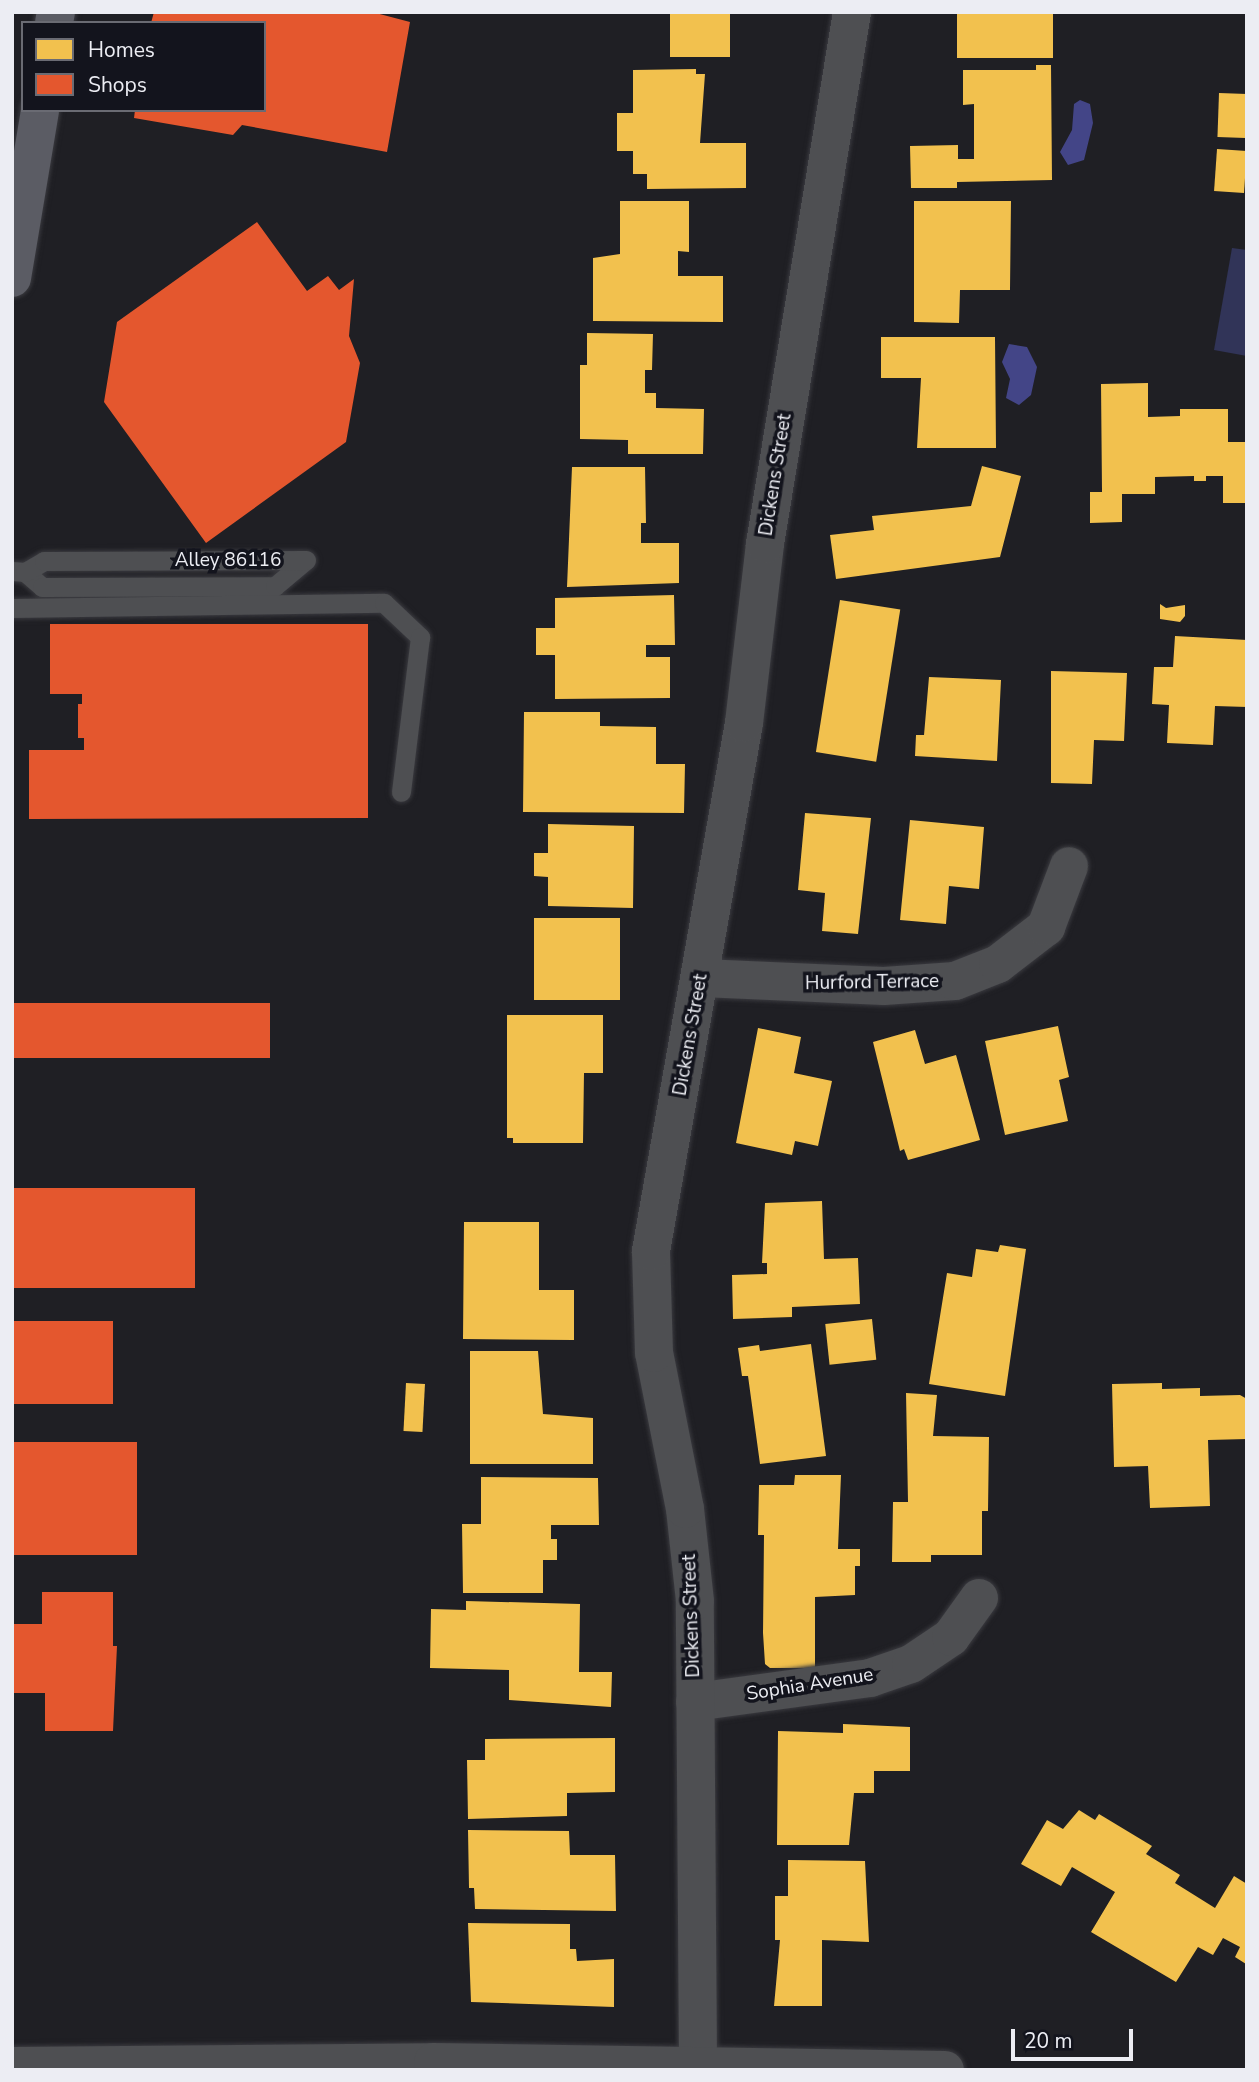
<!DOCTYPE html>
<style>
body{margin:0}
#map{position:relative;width:1259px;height:2082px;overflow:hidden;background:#1f1f24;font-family:"Nunito Sans",sans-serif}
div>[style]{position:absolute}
.green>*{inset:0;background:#313458}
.water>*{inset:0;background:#434587}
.homes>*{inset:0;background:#f2c14e;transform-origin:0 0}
.shops>*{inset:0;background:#e4572e;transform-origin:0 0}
.roads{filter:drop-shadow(0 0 2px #3a3a3f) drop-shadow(0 0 2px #3a3a3f)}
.service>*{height:19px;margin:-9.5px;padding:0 9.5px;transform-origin:9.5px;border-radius:9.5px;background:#4e4f52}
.minor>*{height:38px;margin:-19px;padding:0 19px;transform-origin:19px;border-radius:19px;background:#4e4f52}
.tertiary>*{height:38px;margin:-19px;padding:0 19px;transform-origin:19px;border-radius:19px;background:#4e4f52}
.primary>*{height:38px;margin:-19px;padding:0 19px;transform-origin:19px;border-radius:19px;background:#5b5c64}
span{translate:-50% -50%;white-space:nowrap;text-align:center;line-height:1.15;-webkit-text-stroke:7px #13141d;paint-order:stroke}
.street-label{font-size:19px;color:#ecedf3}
.frame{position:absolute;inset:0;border:14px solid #ecedf3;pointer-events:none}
.legend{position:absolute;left:21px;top:21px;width:245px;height:91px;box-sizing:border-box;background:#13141d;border:2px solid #6a6b73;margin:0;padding:9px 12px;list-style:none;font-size:21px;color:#ecedf3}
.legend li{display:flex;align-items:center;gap:14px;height:35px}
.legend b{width:35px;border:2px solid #6a6b73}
.scale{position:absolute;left:1011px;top:2029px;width:122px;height:32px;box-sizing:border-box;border:4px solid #ecedf3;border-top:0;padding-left:9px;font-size:21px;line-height:24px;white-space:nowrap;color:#ecedf3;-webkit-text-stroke:5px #13141d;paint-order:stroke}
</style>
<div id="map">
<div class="green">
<i style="clip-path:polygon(1232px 248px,1247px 250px,1247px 356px,1214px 350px)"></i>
</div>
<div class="water">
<i style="clip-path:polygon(1080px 100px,1090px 104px,1093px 123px,1084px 160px,1068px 165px,1060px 152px,1072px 130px,1074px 104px)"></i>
<i style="clip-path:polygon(1009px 344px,1027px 347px,1037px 367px,1031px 395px,1019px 405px,1006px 398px,1010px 379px,1002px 362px)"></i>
</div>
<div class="homes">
<i style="left:670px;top:12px;width:60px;height:45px"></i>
<i style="left:957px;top:12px;width:96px;height:46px"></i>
<i style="clip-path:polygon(1036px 65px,1051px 65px,1052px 180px,957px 182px,957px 188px,911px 188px,910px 146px,958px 145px,958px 159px,974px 159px,974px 104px,963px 105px,963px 70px,1036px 70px)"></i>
<i style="clip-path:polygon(696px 69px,696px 74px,705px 74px,700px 143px,746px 143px,746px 188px,647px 189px,647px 174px,633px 174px,633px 151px,617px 151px,617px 113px,633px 113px,633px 70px)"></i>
<i style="left:1219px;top:93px;width:28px;height:44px;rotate:2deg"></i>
<i style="left:1217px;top:149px;width:30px;height:42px;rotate:4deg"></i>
<i style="clip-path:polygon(620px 201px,689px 201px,689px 252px,678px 251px,678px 276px,723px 276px,723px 322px,593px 321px,593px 258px,620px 254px)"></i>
<i style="clip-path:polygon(914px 201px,1011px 201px,1010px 290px,960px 290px,959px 323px,914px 322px)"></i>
<i style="clip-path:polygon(587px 333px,653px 334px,652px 370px,645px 370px,645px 393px,656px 393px,656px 408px,704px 409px,703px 454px,628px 454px,628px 440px,580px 439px,580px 365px,587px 365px)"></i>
<i style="clip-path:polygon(881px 337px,995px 337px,996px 448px,917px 448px,921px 378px,881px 378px)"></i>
<i style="clip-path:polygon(1148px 383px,1148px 417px,1180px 416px,1180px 409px,1228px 409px,1228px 442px,1247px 442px,1247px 503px,1223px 503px,1223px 476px,1206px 476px,1206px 481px,1194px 481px,1194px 476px,1155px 477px,1155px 494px,1122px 494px,1122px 522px,1090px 523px,1090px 492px,1102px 492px,1101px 384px)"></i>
<i style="clip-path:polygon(982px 466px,1021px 476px,1000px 557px,836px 579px,830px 535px,874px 530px,872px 516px,971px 506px)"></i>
<i style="clip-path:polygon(572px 467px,645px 467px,646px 523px,641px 523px,641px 543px,679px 543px,679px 583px,567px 587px)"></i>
<i style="clip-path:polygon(674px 595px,675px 645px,646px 645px,646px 657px,670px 657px,670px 698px,555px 699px,555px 655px,536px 655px,536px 628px,555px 628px,555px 598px)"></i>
<i style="left:840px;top:600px;width:61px;height:154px;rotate:9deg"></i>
<i style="clip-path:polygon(1160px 604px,1166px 608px,1185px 605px,1185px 616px,1180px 622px,1160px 619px)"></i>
<i style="clip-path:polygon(1175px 636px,1247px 640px,1247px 707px,1215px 706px,1213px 745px,1167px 743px,1169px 705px,1152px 704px,1154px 667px,1173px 667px)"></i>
<i style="clip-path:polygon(1051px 671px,1127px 673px,1124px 741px,1094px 740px,1092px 784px,1051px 783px)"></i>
<i style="clip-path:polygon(929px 677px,1001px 680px,997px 761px,915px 756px,916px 735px,924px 735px)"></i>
<i style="clip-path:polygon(524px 712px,600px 712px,600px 726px,656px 727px,656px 764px,685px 764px,684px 813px,523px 812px)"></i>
<i style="clip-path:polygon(805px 813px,871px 818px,858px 934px,822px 931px,825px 893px,798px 890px)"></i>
<i style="clip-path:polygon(910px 820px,984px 827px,979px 889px,949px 886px,946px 924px,900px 920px)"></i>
<i style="clip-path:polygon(548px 824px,634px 826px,633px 908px,548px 906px,548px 877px,534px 876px,534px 853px,548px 853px)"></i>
<i style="left:534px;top:918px;width:86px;height:82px"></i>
<i style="clip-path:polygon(507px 1015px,603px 1015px,603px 1073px,584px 1073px,583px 1143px,513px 1143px,513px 1138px,507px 1138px)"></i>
<i style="clip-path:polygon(1058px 1026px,1069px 1077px,1059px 1080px,1068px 1121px,1005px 1135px,985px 1041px)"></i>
<i style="clip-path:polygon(758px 1028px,801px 1037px,794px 1073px,832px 1081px,818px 1146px,795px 1141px,792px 1155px,736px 1143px)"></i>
<i style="clip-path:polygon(915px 1030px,925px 1064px,956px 1055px,980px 1140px,908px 1160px,904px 1149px,900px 1151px,873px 1042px)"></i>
<i style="clip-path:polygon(822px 1201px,824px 1259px,858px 1258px,860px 1304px,792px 1307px,792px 1317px,733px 1319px,732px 1275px,767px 1274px,767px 1263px,762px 1263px,765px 1203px)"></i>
<i style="clip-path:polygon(464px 1222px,539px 1222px,539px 1290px,574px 1290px,574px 1340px,463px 1339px)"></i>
<i style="clip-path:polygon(1000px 1245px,1026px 1249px,1005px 1396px,929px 1384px,947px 1273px,972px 1277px,976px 1249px,998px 1252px)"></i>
<i style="left:872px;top:1319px;width:41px;height:47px;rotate:84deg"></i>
<i style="clip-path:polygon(811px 1344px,826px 1456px,760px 1464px,748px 1376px,742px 1376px,738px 1348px,759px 1345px,760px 1351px)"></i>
<i style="clip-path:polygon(470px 1351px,538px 1351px,543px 1414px,593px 1418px,593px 1464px,470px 1464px)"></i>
<i style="left:406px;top:1383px;width:19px;height:48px;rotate:3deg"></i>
<i style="clip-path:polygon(1162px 1383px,1162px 1389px,1200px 1388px,1200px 1396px,1240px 1395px,1247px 1399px,1247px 1439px,1208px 1440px,1210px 1506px,1150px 1508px,1148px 1466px,1114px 1467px,1112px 1384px)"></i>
<i style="clip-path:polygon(906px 1393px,937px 1395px,933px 1436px,989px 1437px,988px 1511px,982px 1511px,982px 1555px,931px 1555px,931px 1562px,892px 1562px,893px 1502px,908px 1502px)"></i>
<i style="clip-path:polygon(795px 1475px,841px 1475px,838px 1549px,860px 1549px,860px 1566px,855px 1566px,855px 1595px,815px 1597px,815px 1668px,770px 1668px,765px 1664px,763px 1633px,764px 1535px,758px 1535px,759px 1485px,794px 1485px)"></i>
<i style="clip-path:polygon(481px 1477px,598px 1478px,599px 1525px,551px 1525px,551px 1539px,557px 1539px,557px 1560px,543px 1560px,543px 1593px,463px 1593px,462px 1524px,481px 1524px)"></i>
<i style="clip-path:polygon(466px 1601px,580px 1604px,579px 1672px,612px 1672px,611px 1707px,509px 1700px,509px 1670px,430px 1668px,431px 1609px,466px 1610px)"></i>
<i style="clip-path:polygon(843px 1724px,910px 1727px,910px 1771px,874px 1771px,874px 1793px,854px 1793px,849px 1845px,777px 1845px,778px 1731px,843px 1733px)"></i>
<i style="clip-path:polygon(615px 1738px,615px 1792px,567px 1793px,567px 1816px,468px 1819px,467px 1760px,485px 1760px,485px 1739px)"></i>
<i style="clip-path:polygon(1079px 1810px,1095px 1820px,1099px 1814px,1152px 1846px,1146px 1854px,1180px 1875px,1175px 1883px,1215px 1908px,1234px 1876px,1247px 1884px,1246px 1964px,1235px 1957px,1240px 1947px,1223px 1938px,1213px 1955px,1198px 1947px,1176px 1982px,1091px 1932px,1115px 1892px,1072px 1867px,1061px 1886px,1021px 1864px,1047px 1820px,1063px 1829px)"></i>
<i style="clip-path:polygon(468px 1830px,569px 1831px,570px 1855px,615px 1855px,616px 1911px,475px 1909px,474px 1888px,469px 1888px)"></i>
<i style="clip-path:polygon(788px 1860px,865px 1861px,869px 1942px,822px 1940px,822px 2006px,774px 2006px,780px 1940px,775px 1940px,775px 1896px,788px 1896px)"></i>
<i style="clip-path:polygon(468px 1923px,570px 1924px,570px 1949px,576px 1949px,577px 1961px,614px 1959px,614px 2007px,471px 2002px)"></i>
</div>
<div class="shops">
<i style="clip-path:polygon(154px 12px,372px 12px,410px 22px,387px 152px,242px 125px,233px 135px,134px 118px,135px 110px,264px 110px,264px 23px,151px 23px)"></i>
<i style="clip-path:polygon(257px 222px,307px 291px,328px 276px,339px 290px,354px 279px,349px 336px,360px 363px,346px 442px,206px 543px,104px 402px,117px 322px)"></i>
<i style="clip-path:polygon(50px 624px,368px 624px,368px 818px,29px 819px,29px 750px,84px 750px,84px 738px,78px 738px,78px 704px,82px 704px,82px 694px,50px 694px)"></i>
<i style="left:270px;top:1003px;width:55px;height:256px;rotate:90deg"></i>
<i style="left:12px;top:1188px;width:183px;height:100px"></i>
<i style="left:12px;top:1321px;width:101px;height:83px"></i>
<i style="left:12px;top:1442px;width:125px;height:113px"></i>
<i style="clip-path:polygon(42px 1592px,113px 1592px,113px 1646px,117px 1646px,113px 1731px,45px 1731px,45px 1693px,12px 1693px,12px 1624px,42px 1624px)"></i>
</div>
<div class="roads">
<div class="service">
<i style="left:12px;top:571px;width:13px;rotate:4deg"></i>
<i style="left:25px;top:572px;width:23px;rotate:41deg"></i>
<i style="left:42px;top:587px;width:233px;rotate:-0.2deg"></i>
<i style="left:275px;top:586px;width:40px;rotate:-40deg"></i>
<i style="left:25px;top:572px;width:22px;rotate:-30deg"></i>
<i style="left:44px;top:561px;width:262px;rotate:-0.2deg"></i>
<i style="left:12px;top:608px;width:372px;rotate:-0.8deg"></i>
<i style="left:384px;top:603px;width:50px;rotate:43.4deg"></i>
<i style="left:420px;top:637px;width:156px;rotate:97deg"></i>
</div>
<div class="minor">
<i style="left:702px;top:978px;width:182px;rotate:2.5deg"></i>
<i style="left:884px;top:986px;width:71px;rotate:-4deg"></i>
<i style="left:955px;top:981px;width:46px;rotate:-21.6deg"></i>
<i style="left:998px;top:964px;width:61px;rotate:-37.6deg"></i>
<i style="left:1046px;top:927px;width:65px;rotate:-69.3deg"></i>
<i style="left:695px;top:1702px;width:177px;rotate:-7.8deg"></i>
<i style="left:870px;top:1678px;width:43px;rotate:-18.9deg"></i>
<i style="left:911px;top:1664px;width:48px;rotate:-34deg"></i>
<i style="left:951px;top:1637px;width:48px;rotate:-54.3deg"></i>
<i style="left:698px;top:2064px;width:463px;rotate:-90.4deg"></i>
<i style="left:695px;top:1601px;width:93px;rotate:-96.2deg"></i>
<i style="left:685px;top:1509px;width:159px;rotate:-101.2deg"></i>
<i style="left:654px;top:1353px;width:102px;rotate:-91.7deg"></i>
<i style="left:651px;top:1251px;width:536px;rotate:-80.01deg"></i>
<i style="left:744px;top:723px;width:180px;rotate:-83.3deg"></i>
<i style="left:765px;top:544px;width:539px;rotate:-80.71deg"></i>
</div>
<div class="tertiary">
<i style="left:12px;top:2066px;width:421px;rotate:-0.5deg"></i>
<i style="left:433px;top:2062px;width:512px;rotate:0.9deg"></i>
</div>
<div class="primary">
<i style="left:54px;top:23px;width:11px;rotate:-80deg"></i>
<i style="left:12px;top:278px;width:170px;rotate:-80.5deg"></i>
</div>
</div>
<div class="street-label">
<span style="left:776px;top:475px;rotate:-81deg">Dickens Street</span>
<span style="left:228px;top:561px">Alley 86116</span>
<span style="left:872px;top:983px;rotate:-1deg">Hurford Terrace</span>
<span style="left:691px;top:1035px;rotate:-80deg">Dickens Street</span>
<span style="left:692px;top:1616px;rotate:-92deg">Dickens Street</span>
<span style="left:810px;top:1685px;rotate:-9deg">Sophia Avenue</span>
</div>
<div class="frame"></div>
<ul class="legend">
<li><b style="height:19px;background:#f2c14e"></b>Homes</li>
<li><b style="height:19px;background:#e4572e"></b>Shops</li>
</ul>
<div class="scale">20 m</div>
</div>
